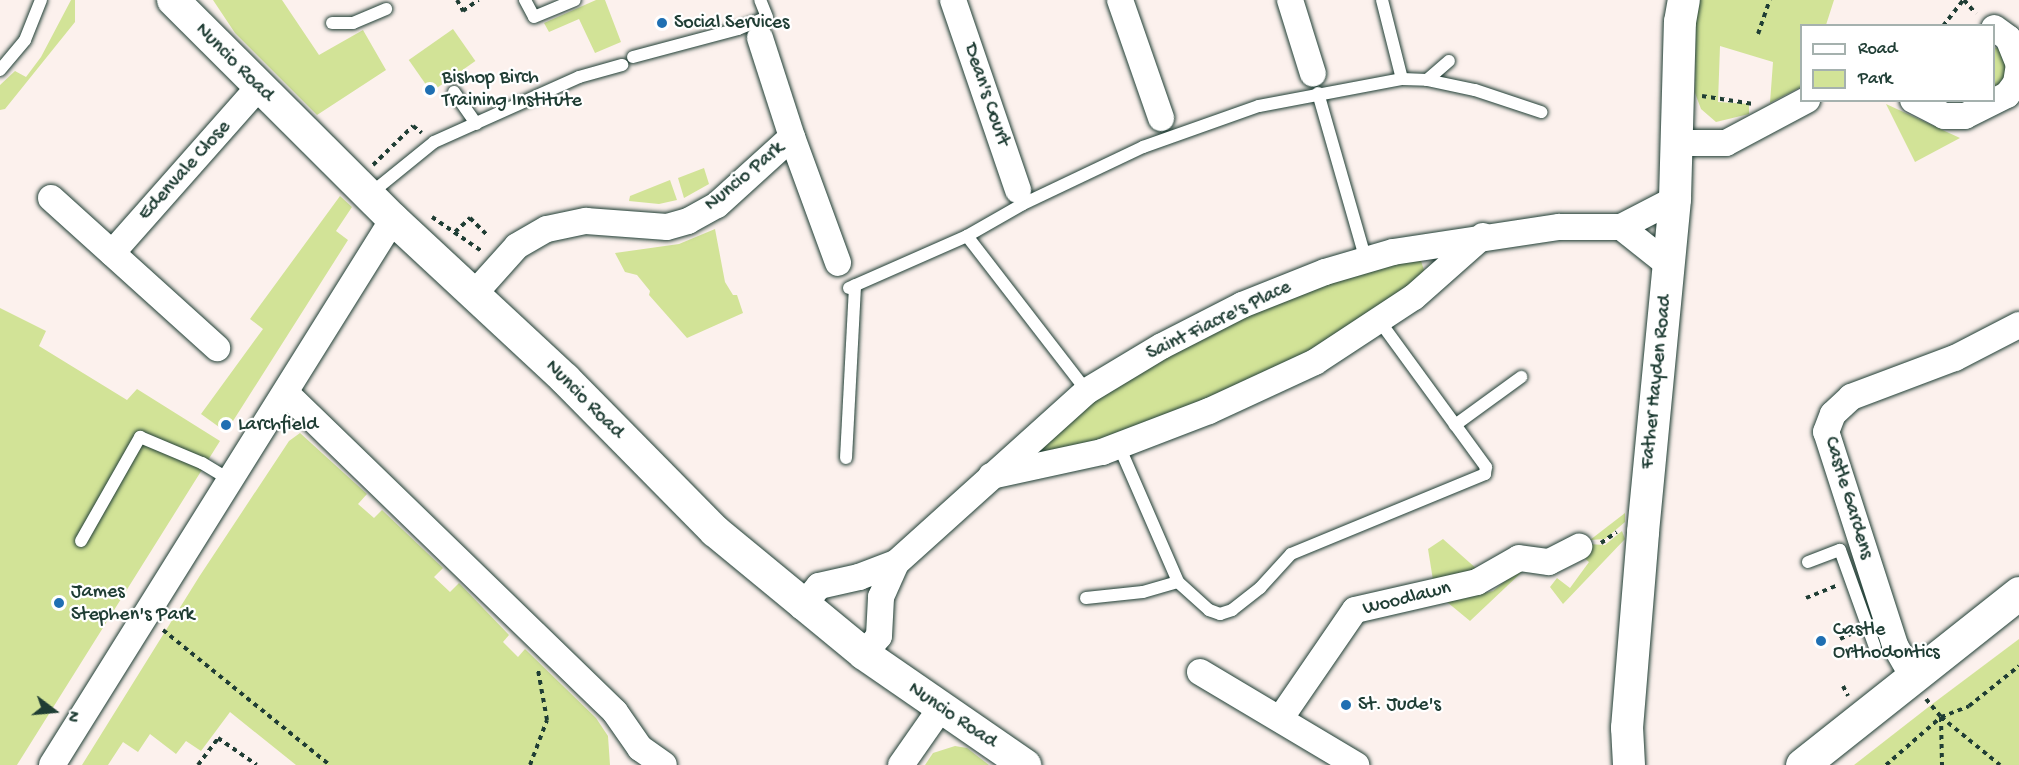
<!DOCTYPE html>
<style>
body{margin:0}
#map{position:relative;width:2019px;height:765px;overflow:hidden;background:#fcf1ed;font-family:"Gochi Hand",sans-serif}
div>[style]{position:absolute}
.green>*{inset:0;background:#d2e397;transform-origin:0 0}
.path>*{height:4px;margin-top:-2px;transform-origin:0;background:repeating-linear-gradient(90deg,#1f3d34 0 4.5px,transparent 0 9px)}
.roads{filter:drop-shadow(0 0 2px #1f3d34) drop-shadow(0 0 2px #1f3d34)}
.service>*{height:12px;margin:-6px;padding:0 6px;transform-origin:6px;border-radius:6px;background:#fff}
.minor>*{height:26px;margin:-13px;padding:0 13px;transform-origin:13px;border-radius:13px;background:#fff}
.tertiary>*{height:32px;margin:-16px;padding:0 16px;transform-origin:16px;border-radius:16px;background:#fff}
.secondary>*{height:33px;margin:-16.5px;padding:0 16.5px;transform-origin:16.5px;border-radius:16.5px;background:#fff}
.dots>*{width:16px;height:16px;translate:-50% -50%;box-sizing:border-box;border:3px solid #fff;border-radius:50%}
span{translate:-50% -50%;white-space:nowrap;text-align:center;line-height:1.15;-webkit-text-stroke:4.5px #fff;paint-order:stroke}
.poi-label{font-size:20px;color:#1f3d34}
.left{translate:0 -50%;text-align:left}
.street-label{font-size:20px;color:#1f3d34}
.legend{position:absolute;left:1800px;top:24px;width:195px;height:78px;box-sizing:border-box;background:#fff;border:2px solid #a5b1ae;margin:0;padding:8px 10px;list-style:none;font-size:18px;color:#1f3d34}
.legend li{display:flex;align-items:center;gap:12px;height:30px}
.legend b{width:30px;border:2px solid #a5b1ae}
.north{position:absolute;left:24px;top:681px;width:60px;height:60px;-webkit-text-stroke:4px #fff;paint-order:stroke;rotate:106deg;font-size:16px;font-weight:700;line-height:24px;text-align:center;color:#1f3d34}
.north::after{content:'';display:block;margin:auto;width:21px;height:27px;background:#1f3d34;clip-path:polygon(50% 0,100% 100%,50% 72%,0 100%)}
</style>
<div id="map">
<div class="green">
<i style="clip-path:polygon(71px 0,75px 0,75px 22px,5px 109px,0 110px,0 85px,15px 71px,26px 77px,41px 57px)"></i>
<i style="clip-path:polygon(213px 0,282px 0,319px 55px,363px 30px,386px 70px,317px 115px,235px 33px)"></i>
<i style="clip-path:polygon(596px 0,605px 0,621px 42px,595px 53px,579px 19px,549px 32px,544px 23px)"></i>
<i style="clip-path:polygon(1696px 0,1834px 0,1826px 25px,1802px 26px,1801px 87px,1770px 103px,1773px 62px,1720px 46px,1718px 102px,1749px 104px,1749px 114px,1716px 122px,1701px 109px,1695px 93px)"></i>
<i style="left:453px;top:29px;width:39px;height:54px;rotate:55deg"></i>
<i style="clip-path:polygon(2004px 47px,2012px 66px,1994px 95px,1994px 48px)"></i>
<i style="clip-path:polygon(1886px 104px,1960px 138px,1915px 162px)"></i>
<i style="clip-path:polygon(704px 168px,709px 184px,684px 198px,678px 178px)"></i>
<i style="clip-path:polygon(670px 180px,677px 200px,659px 204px,629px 201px,630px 196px)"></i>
<i style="clip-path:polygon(340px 196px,352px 207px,336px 231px,348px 240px,226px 432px,201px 414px,263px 329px,250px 319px)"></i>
<i style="clip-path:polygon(715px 229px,725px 282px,733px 295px,737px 295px,743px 313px,687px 338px,649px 295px,650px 291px,637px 275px,625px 272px,615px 253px,679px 244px)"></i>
<i style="clip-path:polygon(1419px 255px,1426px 276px,1297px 358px,1207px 401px,1098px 442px,1037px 455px,1032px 444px,1088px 394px,1306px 283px)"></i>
<i style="clip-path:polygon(0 308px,46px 331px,39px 346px,127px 400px,137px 389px,220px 441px,17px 765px,0 765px)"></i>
<i style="clip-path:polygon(300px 433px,367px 494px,358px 504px,374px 518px,382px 510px,443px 568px,434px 577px,450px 592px,459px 583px,509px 635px,503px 642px,518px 657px,525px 649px,596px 718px,608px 736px,610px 765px,296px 765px,230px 712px,201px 751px,186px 741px,176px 754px,150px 734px,138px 752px,123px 742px,108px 765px,82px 765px,199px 577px,289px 441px)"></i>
<i style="clip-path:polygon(1625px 513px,1625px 522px,1605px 539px,1590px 540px)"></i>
<i style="clip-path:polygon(1622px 531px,1625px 539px,1563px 604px,1550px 587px,1557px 578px,1570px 588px,1589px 562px,1577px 552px,1588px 544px,1605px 545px)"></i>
<i style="clip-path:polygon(1443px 539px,1478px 570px,1433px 580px,1428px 549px)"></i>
<i style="clip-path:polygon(1520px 569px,1524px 570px,1470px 621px,1447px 602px,1493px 591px)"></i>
<i style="clip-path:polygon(2019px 639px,2019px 765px,1854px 765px,1931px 705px)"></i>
<i style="clip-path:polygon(955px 746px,967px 748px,989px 765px,925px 765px,933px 753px)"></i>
</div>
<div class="path">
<i style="left:457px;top:0;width:13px;rotate:61deg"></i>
<i style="left:463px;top:11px;width:19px;rotate:-36deg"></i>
<i style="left:1964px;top:0;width:18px;rotate:49deg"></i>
<i style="left:1943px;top:26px;width:33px;rotate:-52deg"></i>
<i style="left:1758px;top:34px;width:36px;rotate:-71deg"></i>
<i style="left:1702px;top:96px;width:52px;rotate:8.9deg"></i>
<i style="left:373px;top:165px;width:56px;rotate:-44.3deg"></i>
<i style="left:413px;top:126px;width:11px;rotate:38deg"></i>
<i style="left:432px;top:217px;width:62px;rotate:34.5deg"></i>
<i style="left:455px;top:232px;width:21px;rotate:-43deg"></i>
<i style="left:470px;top:218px;width:25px;rotate:45deg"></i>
<i style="left:1601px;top:543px;width:19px;rotate:-35deg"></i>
<i style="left:1806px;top:598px;width:32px;rotate:-22deg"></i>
<i style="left:163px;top:630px;width:215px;rotate:39deg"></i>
<i style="left:1840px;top:639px;width:14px;rotate:-25deg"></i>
<i style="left:1843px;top:686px;width:11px;rotate:63deg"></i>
<i style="left:1926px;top:699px;width:23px;rotate:50deg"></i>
<i style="left:1941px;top:717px;width:76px;rotate:39.1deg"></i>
<i style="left:1941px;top:717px;width:48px;rotate:88.8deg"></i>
<i style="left:198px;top:765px;width:34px;rotate:-53deg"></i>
<i style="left:218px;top:738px;width:47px;rotate:34.7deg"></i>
<i style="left:530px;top:765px;width:48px;rotate:-69.3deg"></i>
<i style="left:547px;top:720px;width:51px;rotate:-100.2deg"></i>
<i style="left:1886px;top:765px;width:73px;rotate:-41.1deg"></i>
<i style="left:1941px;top:717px;width:30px;rotate:-21deg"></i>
<i style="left:1969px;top:706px;width:64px;rotate:-38.7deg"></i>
</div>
<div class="roads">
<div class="service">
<i style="left:525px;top:0;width:19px;rotate:62deg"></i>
<i style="left:534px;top:17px;width:44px;rotate:-22.5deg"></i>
<i style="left:1382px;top:0;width:81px;rotate:75.8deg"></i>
<i style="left:332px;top:23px;width:21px"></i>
<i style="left:353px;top:23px;width:36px;rotate:-23deg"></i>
<i style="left:633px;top:57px;width:109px;rotate:-14.9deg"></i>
<i style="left:738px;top:29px;width:31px;rotate:-22deg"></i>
<i style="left:767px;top:17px;width:18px;rotate:-112deg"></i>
<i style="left:0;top:70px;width:39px;rotate:-50deg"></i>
<i style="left:25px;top:40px;width:43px;rotate:-68.2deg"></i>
<i style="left:1427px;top:80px;width:29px;rotate:-41deg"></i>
<i style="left:454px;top:92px;width:39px;rotate:55deg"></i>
<i style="left:1318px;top:93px;width:174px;rotate:74deg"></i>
<i style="left:370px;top:194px;width:82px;rotate:-39.1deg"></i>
<i style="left:434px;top:142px;width:159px;rotate:-24.1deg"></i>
<i style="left:579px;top:77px;width:45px;rotate:-15.6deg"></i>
<i style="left:967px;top:236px;width:196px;rotate:52.3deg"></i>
<i style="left:849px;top:288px;width:129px;rotate:-23.8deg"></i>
<i style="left:967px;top:236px;width:64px;rotate:-29.7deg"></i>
<i style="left:1023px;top:204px;width:133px;rotate:-25.4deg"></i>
<i style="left:1143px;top:147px;width:123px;rotate:-19.5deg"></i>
<i style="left:1259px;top:106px;width:146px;rotate:-10.7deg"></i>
<i style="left:1402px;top:79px;width:25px;rotate:2deg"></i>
<i style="left:1427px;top:80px;width:49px;rotate:11.8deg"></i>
<i style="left:1475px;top:90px;width:70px;rotate:18.4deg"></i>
<i style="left:1455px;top:425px;width:82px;rotate:-36deg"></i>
<i style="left:1119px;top:446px;width:148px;rotate:66.5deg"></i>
<i style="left:1178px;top:582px;width:42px;rotate:42.1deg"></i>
<i style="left:1209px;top:610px;width:12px;rotate:20deg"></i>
<i style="left:1220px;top:614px;width:13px;rotate:-18deg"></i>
<i style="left:1232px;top:610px;width:36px;rotate:-38deg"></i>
<i style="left:1260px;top:588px;width:46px;rotate:-47.6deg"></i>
<i style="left:1291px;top:554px;width:210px;rotate:-22.4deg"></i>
<i style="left:1485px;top:474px;width:7px;rotate:-82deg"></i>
<i style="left:1486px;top:467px;width:182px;rotate:-126.1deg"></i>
<i style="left:846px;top:458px;width:173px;rotate:-87deg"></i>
<i style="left:81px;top:541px;width:120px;rotate:-60.4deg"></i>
<i style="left:140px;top:437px;width:67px;rotate:22.8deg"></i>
<i style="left:202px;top:463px;width:35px;rotate:31deg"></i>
<i style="left:1808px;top:562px;width:34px;rotate:-21deg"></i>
<i style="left:1840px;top:550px;width:103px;rotate:70.2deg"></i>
<i style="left:1086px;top:598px;width:57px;rotate:-6deg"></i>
<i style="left:1143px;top:592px;width:36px;rotate:-16deg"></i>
</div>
<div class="minor">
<i style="left:953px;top:0;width:201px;rotate:71.1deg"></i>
<i style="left:1120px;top:0;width:125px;rotate:70.8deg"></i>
<i style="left:1290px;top:0;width:77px;rotate:72.7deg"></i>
<i style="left:760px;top:38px;width:104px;rotate:72.1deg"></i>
<i style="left:1913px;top:100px;width:35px;rotate:27deg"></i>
<i style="left:1944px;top:116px;width:21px"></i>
<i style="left:1965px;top:116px;width:47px;rotate:-26.6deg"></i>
<i style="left:2007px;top:95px;width:15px;rotate:-53deg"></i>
<i style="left:2016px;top:83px;width:18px;rotate:-81deg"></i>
<i style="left:2019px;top:65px;width:29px;rotate:-112deg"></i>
<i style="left:2008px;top:38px;width:17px;rotate:-144deg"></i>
<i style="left:1677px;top:143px;width:49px"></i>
<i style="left:1726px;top:143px;width:92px;rotate:-28deg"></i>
<i style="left:51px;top:198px;width:224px;rotate:42.1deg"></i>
<i style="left:1621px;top:227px;width:61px;rotate:38.4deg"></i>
<i style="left:112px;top:253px;width:220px;rotate:-48.5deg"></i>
<i style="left:474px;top:294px;width:64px;rotate:-48.1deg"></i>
<i style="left:517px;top:246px;width:34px;rotate:-30deg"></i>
<i style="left:547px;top:229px;width:40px;rotate:-12deg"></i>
<i style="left:586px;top:221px;width:81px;rotate:4.2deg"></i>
<i style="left:667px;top:227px;width:22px;rotate:-16deg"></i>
<i style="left:688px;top:221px;width:33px;rotate:-29deg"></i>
<i style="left:717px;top:205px;width:101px;rotate:-42.2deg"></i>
<i style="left:792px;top:137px;width:134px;rotate:69.9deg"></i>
<i style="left:287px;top:394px;width:457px;rotate:44.1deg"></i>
<i style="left:615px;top:712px;width:44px;rotate:55.2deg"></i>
<i style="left:640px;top:748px;width:29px;rotate:35deg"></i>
<i style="left:991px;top:476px;width:114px;rotate:-12.2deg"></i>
<i style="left:1102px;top:452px;width:115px;rotate:-21deg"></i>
<i style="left:1209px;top:411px;width:117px;rotate:-24.8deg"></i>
<i style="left:1315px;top:362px;width:118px;rotate:-33.3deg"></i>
<i style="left:1414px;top:297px;width:92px;rotate:-41.5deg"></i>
<i style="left:802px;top:607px;width:27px;rotate:-51deg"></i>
<i style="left:819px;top:586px;width:41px;rotate:-12.7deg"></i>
<i style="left:859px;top:577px;width:40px;rotate:-21deg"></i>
<i style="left:896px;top:563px;width:257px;rotate:-42deg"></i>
<i style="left:1087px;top:391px;width:87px;rotate:-31deg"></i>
<i style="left:1162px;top:346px;width:90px;rotate:-27.1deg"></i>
<i style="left:1242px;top:305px;width:89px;rotate:-21.7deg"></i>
<i style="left:1325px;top:272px;width:71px;rotate:-16.4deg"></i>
<i style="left:1393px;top:252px;width:168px;rotate:-8.6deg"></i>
<i style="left:1559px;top:227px;width:62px"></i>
<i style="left:1621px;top:227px;width:61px;rotate:-27.4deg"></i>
<i style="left:864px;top:654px;width:23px;rotate:-50deg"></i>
<i style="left:879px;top:636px;width:39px;rotate:-87deg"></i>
<i style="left:881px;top:597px;width:37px;rotate:-66deg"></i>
<i style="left:1200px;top:672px;width:182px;rotate:30.8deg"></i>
<i style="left:1912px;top:675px;width:34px;rotate:-120deg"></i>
<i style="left:1895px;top:645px;width:224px;rotate:-107.9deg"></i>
<i style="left:1826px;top:432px;width:19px;rotate:-69deg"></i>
<i style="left:1833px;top:414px;width:25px;rotate:-43deg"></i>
<i style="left:1851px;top:397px;width:111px;rotate:-20.6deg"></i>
<i style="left:1955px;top:358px;width:72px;rotate:-27.3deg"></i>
<i style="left:1280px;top:719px;width:132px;rotate:-55.5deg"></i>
<i style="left:1355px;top:610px;width:125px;rotate:-12.9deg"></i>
<i style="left:1477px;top:582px;width:48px;rotate:-29.7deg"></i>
<i style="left:1519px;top:558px;width:30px;rotate:8deg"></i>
<i style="left:1549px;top:562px;width:34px;rotate:-27deg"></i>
<i style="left:52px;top:765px;width:644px;rotate:-58.01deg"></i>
<i style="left:901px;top:765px;width:68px;rotate:-55.1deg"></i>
</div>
<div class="tertiary">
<i style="left:173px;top:0;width:310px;rotate:44.9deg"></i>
<i style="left:393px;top:219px;width:235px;rotate:42.9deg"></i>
<i style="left:565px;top:379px;width:214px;rotate:45.4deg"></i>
<i style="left:715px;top:531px;width:193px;rotate:39.5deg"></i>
<i style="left:864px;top:654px;width:196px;rotate:34.6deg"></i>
<i style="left:1629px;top:765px;width:37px;rotate:-93deg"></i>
<i style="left:1627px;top:728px;width:197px;rotate:-85.3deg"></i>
<i style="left:1643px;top:532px;width:335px;rotate:-84.5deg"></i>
<i style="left:1675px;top:199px;width:177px;rotate:-88.4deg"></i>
<i style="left:1680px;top:22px;width:22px;rotate:-80deg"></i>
</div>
<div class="secondary">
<i style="left:1802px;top:765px;width:277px;rotate:-38.4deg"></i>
</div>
</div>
<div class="dots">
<i style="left:662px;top:23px;background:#1f6fb2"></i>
<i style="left:430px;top:90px;background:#1f6fb2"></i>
<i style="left:226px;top:425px;background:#1f6fb2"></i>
<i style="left:59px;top:603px;background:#1f6fb2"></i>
<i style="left:1821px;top:641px;background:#1f6fb2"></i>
<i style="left:1346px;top:705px;background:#1f6fb2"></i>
</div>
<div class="poi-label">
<span class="left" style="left:674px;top:23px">Social Services</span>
<span class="left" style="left:442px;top:90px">Bishop Birch<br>Training Institute</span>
<span class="left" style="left:238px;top:425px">Larchfield</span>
<span class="left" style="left:71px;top:604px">James<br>Stephen's Park</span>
<span class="left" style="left:1833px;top:642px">Castle<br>Orthodontics</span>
<span class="left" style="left:1358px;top:705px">St. Jude's</span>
</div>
<div class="street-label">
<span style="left:234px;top:63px;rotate:45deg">Nuncio Road</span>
<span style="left:986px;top:95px;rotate:71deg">Dean's Court</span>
<span style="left:185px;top:171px;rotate:-48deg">Edenvale Close</span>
<span style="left:745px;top:177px;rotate:-40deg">Nuncio Park</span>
<span style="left:1219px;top:321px;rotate:-26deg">Saint Fiacre's Place</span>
<span style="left:1657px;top:382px;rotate:-84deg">Father Hayden Road</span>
<span style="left:584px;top:400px;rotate:45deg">Nuncio Road</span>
<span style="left:1848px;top:498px;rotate:73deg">Castle Gardens</span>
<span style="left:1407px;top:599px;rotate:-14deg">Woodlawn</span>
<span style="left:952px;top:716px;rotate:34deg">Nuncio Road</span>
</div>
<ul class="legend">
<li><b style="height:8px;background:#fff"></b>Road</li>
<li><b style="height:16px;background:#d2e397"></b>Park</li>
</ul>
<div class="north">N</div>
</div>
